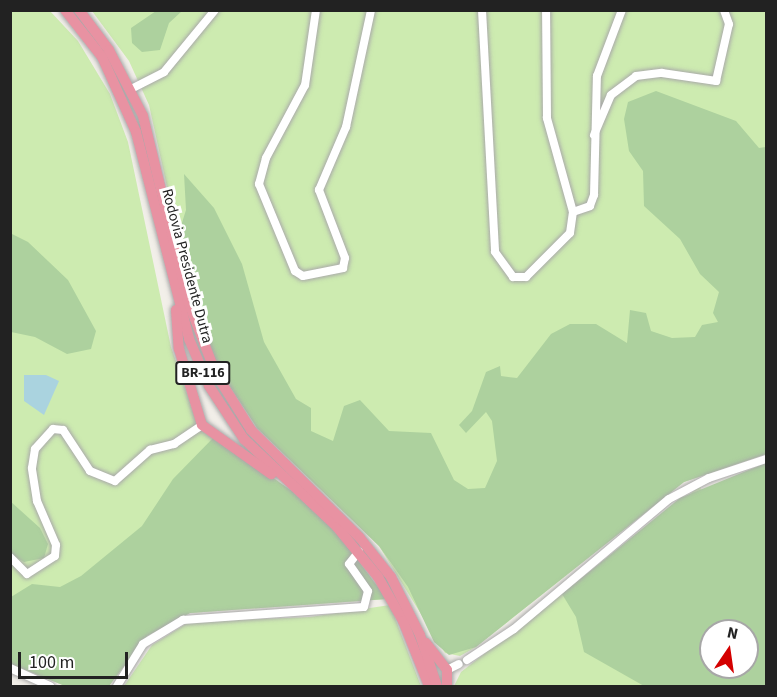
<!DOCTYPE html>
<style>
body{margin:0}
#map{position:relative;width:777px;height:697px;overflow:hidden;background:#f2efe9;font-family:"Source Sans 3",sans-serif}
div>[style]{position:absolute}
.grass>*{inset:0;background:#cdebb0}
.forest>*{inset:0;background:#add19e}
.water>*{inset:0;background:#aad3df}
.roads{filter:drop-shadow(0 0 2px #a9a9a9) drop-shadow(0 0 2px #a9a9a9)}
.minor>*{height:8px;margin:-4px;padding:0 4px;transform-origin:4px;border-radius:4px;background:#fff}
.highway>*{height:10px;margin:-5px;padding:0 5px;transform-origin:5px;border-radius:5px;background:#e892a2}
span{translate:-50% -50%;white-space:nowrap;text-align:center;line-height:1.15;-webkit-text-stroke:6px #fff;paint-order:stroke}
.shield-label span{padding:2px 4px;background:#fff;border:2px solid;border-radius:4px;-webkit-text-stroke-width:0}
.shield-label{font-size:14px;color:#222;font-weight:700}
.street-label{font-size:15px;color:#222}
.frame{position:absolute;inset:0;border:12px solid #222;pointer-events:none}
.north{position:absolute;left:699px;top:619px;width:60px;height:60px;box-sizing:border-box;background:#fff;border:2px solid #a7a7a7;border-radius:50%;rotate:13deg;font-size:16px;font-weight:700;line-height:24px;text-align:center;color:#222}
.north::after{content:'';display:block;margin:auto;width:21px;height:27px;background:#d40000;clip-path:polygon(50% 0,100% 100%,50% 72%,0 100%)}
.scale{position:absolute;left:18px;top:652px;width:110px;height:27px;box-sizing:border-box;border:3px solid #222;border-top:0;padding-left:8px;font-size:18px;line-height:21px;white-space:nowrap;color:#222;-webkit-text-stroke:4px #fff;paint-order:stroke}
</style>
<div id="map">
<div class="grass">
<i style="clip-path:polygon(11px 11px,50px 11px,78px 41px,110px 94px,128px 142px,171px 347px,197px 423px,278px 481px,387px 599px,190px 613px,147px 636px,109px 686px,65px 686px,11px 664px)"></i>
<i style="clip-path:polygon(92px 11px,766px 11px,766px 454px,684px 482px,476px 647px,460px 656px,445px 653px,379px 546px,257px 428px,191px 296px,149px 105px,129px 61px)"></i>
<i style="clip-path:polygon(evenodd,700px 486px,766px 686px,454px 686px,461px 672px,700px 486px,711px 631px,747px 631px,747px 667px,711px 667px,711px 631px)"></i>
<i style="clip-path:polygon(390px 605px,421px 686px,124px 686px,152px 645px,189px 622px,310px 617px)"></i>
</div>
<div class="forest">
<i style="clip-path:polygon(156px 11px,182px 11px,169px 23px,160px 50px,142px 52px,132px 43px,131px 28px)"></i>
<i style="clip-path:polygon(656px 91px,736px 121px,759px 148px,766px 147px,766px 454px,684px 482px,476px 647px,449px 655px,434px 642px,408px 587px,379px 546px,257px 428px,215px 364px,191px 296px,179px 232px,186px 210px,184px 174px,214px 208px,242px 264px,264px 342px,296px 399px,311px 408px,311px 431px,333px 441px,344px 406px,360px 400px,389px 431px,431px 433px,454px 480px,468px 489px,485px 488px,497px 461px,492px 421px,486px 412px,466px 433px,459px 425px,472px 411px,486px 372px,500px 366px,501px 376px,517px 378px,551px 334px,570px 324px,596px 324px,627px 343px,630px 310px,646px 313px,651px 331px,672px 338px,695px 337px,702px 325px,718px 322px,713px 313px,719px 292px,700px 274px,680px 239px,644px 206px,643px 171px,629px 151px,624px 119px,628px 102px)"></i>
<i style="clip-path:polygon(10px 233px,28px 242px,68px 280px,96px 331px,91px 349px,67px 354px,35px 337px,11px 332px)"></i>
<i style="clip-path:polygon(214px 437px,292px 491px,336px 531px,387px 599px,190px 613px,147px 636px,109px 686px,65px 686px,11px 664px,11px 597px,32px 584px,60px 587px,81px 576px,142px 526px,173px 479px)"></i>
<i style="clip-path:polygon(evenodd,766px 463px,766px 686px,644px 686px,584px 652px,576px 617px,562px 594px,680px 498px,766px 463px,711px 631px,747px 631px,747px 667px,711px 667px,711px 631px)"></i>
<i style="clip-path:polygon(10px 501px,40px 528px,48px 544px,44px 558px,24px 562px,11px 554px)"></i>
</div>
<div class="water">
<i style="clip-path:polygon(24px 375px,46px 375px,59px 381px,44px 415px,24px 401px)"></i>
</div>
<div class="roads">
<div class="minor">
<i style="left:316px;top:10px;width:76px;rotate:98.3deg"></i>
<i style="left:305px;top:85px;width:83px;rotate:118.1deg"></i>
<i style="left:266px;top:158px;width:27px;rotate:105deg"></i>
<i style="left:259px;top:184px;width:94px;rotate:67.5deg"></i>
<i style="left:295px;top:271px;width:9px;rotate:32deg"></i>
<i style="left:303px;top:276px;width:41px;rotate:-11.3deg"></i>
<i style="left:343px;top:268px;width:10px;rotate:-79deg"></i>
<i style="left:345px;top:258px;width:73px;rotate:-110.9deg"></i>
<i style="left:319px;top:190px;width:69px;rotate:-66.8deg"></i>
<i style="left:346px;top:127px;width:120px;rotate:-77.9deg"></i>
<i style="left:482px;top:10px;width:242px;rotate:86.9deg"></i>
<i style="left:495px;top:252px;width:31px;rotate:54deg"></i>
<i style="left:513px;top:277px;width:13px"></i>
<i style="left:526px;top:277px;width:62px;rotate:-45deg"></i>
<i style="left:570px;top:233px;width:21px;rotate:-82deg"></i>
<i style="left:573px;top:212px;width:98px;rotate:-105.5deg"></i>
<i style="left:547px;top:118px;width:108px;rotate:-90.5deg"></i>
<i style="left:131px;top:89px;width:37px;rotate:-27deg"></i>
<i style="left:164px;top:72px;width:80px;rotate:-50.6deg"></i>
<i style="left:594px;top:135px;width:43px;rotate:-67deg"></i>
<i style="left:611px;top:95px;width:31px;rotate:-37deg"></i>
<i style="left:636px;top:76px;width:26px;rotate:-7deg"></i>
<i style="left:662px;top:73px;width:55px;rotate:8.4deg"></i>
<i style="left:716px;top:81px;width:58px;rotate:-77.2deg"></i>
<i style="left:729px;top:24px;width:15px;rotate:-110deg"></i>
<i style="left:573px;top:212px;width:18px;rotate:-19deg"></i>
<i style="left:590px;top:206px;width:12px;rotate:-70deg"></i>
<i style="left:594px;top:195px;width:119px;rotate:-88.6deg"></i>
<i style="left:597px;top:76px;width:71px;rotate:-69.3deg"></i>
<i style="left:10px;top:557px;width:24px;rotate:45deg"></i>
<i style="left:27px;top:574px;width:33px;rotate:-33deg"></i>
<i style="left:55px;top:556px;width:11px;rotate:-85deg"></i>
<i style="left:56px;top:545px;width:48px;rotate:-113.4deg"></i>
<i style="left:37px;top:501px;width:33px;rotate:-99deg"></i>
<i style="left:32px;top:468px;width:19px;rotate:-81deg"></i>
<i style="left:35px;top:449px;width:27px;rotate:-48deg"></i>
<i style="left:53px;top:429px;width:10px;rotate:6deg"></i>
<i style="left:63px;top:430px;width:49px;rotate:56.6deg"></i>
<i style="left:90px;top:471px;width:27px;rotate:22deg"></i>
<i style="left:115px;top:481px;width:47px;rotate:-41.5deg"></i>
<i style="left:150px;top:450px;width:25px;rotate:-14deg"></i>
<i style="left:174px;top:444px;width:34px;rotate:-34deg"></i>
<i style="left:467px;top:660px;width:56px;rotate:-33.4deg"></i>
<i style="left:514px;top:629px;width:202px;rotate:-40deg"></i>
<i style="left:669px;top:499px;width:45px;rotate:-27.7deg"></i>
<i style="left:709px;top:478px;width:60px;rotate:-18.4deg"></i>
<i style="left:10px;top:668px;width:44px;rotate:24.2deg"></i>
<i style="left:447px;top:670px;width:13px;rotate:-27deg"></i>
<i style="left:117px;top:686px;width:49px;rotate:-58.2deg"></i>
<i style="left:143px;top:644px;width:47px;rotate:-31deg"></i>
<i style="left:183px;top:620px;width:181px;rotate:-4.1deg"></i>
<i style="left:364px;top:607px;width:16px;rotate:-76deg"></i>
<i style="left:368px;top:591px;width:33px;rotate:-125deg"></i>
<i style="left:349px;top:564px;width:16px;rotate:-52deg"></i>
</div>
<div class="highway">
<i style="left:65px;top:10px;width:60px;rotate:51.8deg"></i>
<i style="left:102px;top:57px;width:82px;rotate:65.6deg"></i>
<i style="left:136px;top:132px;width:214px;rotate:75.6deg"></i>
<i style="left:189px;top:339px;width:51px;rotate:66.9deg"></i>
<i style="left:209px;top:386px;width:64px;rotate:56.6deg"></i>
<i style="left:244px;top:439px;width:128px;rotate:43.4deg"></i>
<i style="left:337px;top:527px;width:65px;rotate:50.6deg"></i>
<i style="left:378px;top:577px;width:51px;rotate:60.4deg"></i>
<i style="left:403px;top:621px;width:70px;rotate:68.2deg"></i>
<i style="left:79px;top:10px;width:50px;rotate:53.1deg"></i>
<i style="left:109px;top:50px;width:74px;rotate:62.7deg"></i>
<i style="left:143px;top:116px;width:194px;rotate:76.3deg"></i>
<i style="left:189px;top:304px;width:75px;rotate:68.9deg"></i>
<i style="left:216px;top:374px;width:66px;rotate:58deg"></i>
<i style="left:251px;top:430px;width:153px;rotate:44.7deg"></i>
<i style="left:360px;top:538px;width:50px;rotate:51.5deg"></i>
<i style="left:391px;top:577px;width:65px;rotate:63.4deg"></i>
<i style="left:420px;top:635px;width:54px;rotate:71.6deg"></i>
<i style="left:176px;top:310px;width:39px;rotate:86deg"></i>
<i style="left:179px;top:349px;width:79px;rotate:73.2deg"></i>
<i style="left:202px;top:425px;width:85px;rotate:35.4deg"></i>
<i style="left:426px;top:643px;width:34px;rotate:52deg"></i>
<i style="left:447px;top:670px;width:16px;rotate:90deg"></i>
</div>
</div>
<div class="shield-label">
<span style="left:203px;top:373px">BR-116</span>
</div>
<div class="street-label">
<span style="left:187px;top:266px;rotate:75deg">Rodovia Presidente Dutra</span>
</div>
<div class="frame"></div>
<div class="north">N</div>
<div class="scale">100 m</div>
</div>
